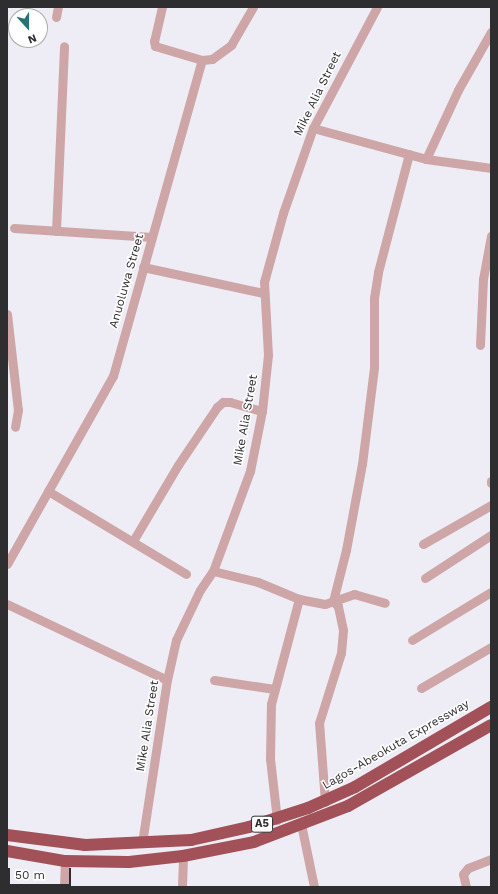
<!DOCTYPE html>
<style>
body{margin:0}
#map{position:relative;width:498px;height:894px;overflow:hidden;background:#eeedf5;font-family:"Work Sans",sans-serif}
div>[style]{position:absolute}
.minor>*{height:9px;margin:-4.5px;padding:0 4.5px;transform-origin:4.5px;border-radius:4.5px;background:#cfa6a7}
.highway>*{height:12px;margin:-6px;padding:0 6px;transform-origin:6px;border-radius:6px;background:#a15157}
span{translate:-50% -50%;white-space:nowrap;text-align:center;line-height:1.15;-webkit-text-stroke:3px #fff;paint-order:stroke}
.shield-label span{padding:1px 3px;background:#fff;border:1px solid;border-radius:3px;-webkit-text-stroke-width:0}
.shield-label{font-size:11px;color:#2e2e31;font-weight:700}
.street-label{font-size:12px;color:#2e2e31}
.frame{position:absolute;inset:0;border:8px solid #2e2e31;pointer-events:none}
.north{position:absolute;left:8px;top:8px;width:40px;height:40px;box-sizing:border-box;background:#fff;border:1px solid #ababad;border-radius:50%;rotate:159deg;font-size:11px;font-weight:700;line-height:16px;text-align:center;color:#2e2e31}
.north::after{content:'';display:block;margin:auto;width:14px;height:18px;background:#297377;clip-path:polygon(50% 0,100% 100%,50% 72%,0 100%)}
.scale{position:absolute;left:8px;top:868px;width:63px;height:18px;box-sizing:border-box;border:2px solid #2e2e31;border-top:0;padding-left:5px;font-size:12px;line-height:14px;white-space:nowrap;color:#2e2e31;-webkit-text-stroke:3px #fff;paint-order:stroke}
</style>
<div id="map">
<div class="minor">
<i style="left:162px;top:7px;width:35px;rotate:103deg"></i>
<i style="left:154px;top:41px;width:5px;rotate:79deg"></i>
<i style="left:155px;top:46px;width:49px;rotate:16.6deg"></i>
<i style="left:56px;top:17px;width:10px;rotate:-79deg"></i>
<i style="left:313px;top:128px;width:117px;rotate:15.3deg"></i>
<i style="left:426px;top:159px;width:66px;rotate:7.9deg"></i>
<i style="left:426px;top:159px;width:76px;rotate:-65.1deg"></i>
<i style="left:458px;top:90px;width:67px;rotate:-60.4deg"></i>
<i style="left:14px;top:228px;width:138px;rotate:3.7deg"></i>
<i style="left:56px;top:231px;width:185px;rotate:-87.5deg"></i>
<i style="left:143px;top:267px;width:123px;rotate:12.2deg"></i>
<i style="left:7px;top:314px;width:97px;rotate:83.5deg"></i>
<i style="left:18px;top:410px;width:17px;rotate:100deg"></i>
<i style="left:480px;top:345px;width:66px;rotate:-87.4deg"></i>
<i style="left:483px;top:279px;width:44px;rotate:-79.5deg"></i>
<i style="left:491px;top:481px;width:2px;rotate:90deg"></i>
<i style="left:48px;top:491px;width:161px;rotate:31deg"></i>
<i style="left:133px;top:541px;width:88px;rotate:-59.4deg"></i>
<i style="left:178px;top:465px;width:70px;rotate:-56.1deg"></i>
<i style="left:217px;top:407px;width:8px;rotate:-40deg"></i>
<i style="left:223px;top:402px;width:7px"></i>
<i style="left:230px;top:402px;width:33px;rotate:16deg"></i>
<i style="left:423px;top:544px;width:78px;rotate:-29.8deg"></i>
<i style="left:7px;top:564px;width:216px;rotate:-60.6deg"></i>
<i style="left:113px;top:376px;width:328px;rotate:-74.3deg"></i>
<i style="left:202px;top:60px;width:10px;rotate:-6deg"></i>
<i style="left:212px;top:59px;width:24px;rotate:-36deg"></i>
<i style="left:231px;top:45px;width:44px;rotate:-59.9deg"></i>
<i style="left:213px;top:571px;width:46px;rotate:13.7deg"></i>
<i style="left:258px;top:582px;width:44px;rotate:22.5deg"></i>
<i style="left:299px;top:599px;width:26px;rotate:11deg"></i>
<i style="left:325px;top:604px;width:31px;rotate:-19deg"></i>
<i style="left:354px;top:594px;width:32px;rotate:16deg"></i>
<i style="left:425px;top:578px;width:79px;rotate:-33.1deg"></i>
<i style="left:7px;top:604px;width:177px;rotate:25.4deg"></i>
<i style="left:412px;top:640px;width:92px;rotate:-31.3deg"></i>
<i style="left:214px;top:680px;width:61px;rotate:8.5deg"></i>
<i style="left:421px;top:688px;width:81px;rotate:-30.4deg"></i>
<i style="left:325px;top:802px;width:79px;rotate:-94.3deg"></i>
<i style="left:319px;top:723px;width:73px;rotate:-72.6deg"></i>
<i style="left:341px;top:653px;width:23px;rotate:-85deg"></i>
<i style="left:343px;top:630px;width:25px;rotate:-102deg"></i>
<i style="left:338px;top:606px;width:7px;rotate:-135deg"></i>
<i style="left:333px;top:601px;width:53px;rotate:-75.7deg"></i>
<i style="left:346px;top:550px;width:87px;rotate:-79.5deg"></i>
<i style="left:362px;top:464px;width:98px;rotate:-82.9deg"></i>
<i style="left:374px;top:367px;width:69px;rotate:-90deg"></i>
<i style="left:374px;top:298px;width:26px;rotate:-81deg"></i>
<i style="left:378px;top:272px;width:122px;rotate:-75.3deg"></i>
<i style="left:277px;top:820px;width:61px;rotate:-96.5deg"></i>
<i style="left:270px;top:759px;width:55px;rotate:-89deg"></i>
<i style="left:271px;top:704px;width:109px;rotate:-75.1deg"></i>
<i style="left:301px;top:824px;width:64px;rotate:78.3deg"></i>
<i style="left:142px;top:843px;width:165px;rotate:-81.3deg"></i>
<i style="left:167px;top:680px;width:41px;rotate:-77.3deg"></i>
<i style="left:176px;top:640px;width:55px;rotate:-64.4deg"></i>
<i style="left:200px;top:590px;width:23px;rotate:-56deg"></i>
<i style="left:213px;top:571px;width:107px;rotate:-69.7deg"></i>
<i style="left:250px;top:471px;width:61px;rotate:-78.7deg"></i>
<i style="left:262px;top:411px;width:56px;rotate:-83.9deg"></i>
<i style="left:268px;top:355px;width:73px;rotate:-93.1deg"></i>
<i style="left:264px;top:282px;width:72px;rotate:-74.6deg"></i>
<i style="left:283px;top:213px;width:90px;rotate:-70.6deg"></i>
<i style="left:313px;top:128px;width:137px;rotate:-62.1deg"></i>
<i style="left:64px;top:887px;width:26px;rotate:-88deg"></i>
<i style="left:182px;top:887px;width:31px;rotate:-88deg"></i>
<i style="left:466px;top:887px;width:13px;rotate:-103deg"></i>
<i style="left:463px;top:874px;width:8px;rotate:-50deg"></i>
<i style="left:468px;top:868px;width:25px;rotate:-21deg"></i>
</div>
<div class="highway">
<i style="left:7px;top:835px;width:79px;rotate:7.3deg"></i>
<i style="left:85px;top:845px;width:106px;rotate:-2.7deg"></i>
<i style="left:191px;top:840px;width:59px;rotate:-12.6deg"></i>
<i style="left:249px;top:827px;width:62px;rotate:-17.9deg"></i>
<i style="left:308px;top:808px;width:51px;rotate:-24.1deg"></i>
<i style="left:355px;top:787px;width:158px;rotate:-30.5deg"></i>
<i style="left:7px;top:851px;width:59px;rotate:9.8deg"></i>
<i style="left:65px;top:861px;width:64px;rotate:0.9deg"></i>
<i style="left:129px;top:862px;width:54px;rotate:-6.3deg"></i>
<i style="left:183px;top:856px;width:72px;rotate:-11.2deg"></i>
<i style="left:254px;top:842px;width:101px;rotate:-21deg"></i>
<i style="left:348px;top:806px;width:164px;rotate:-29.5deg"></i>
</div>
<div class="shield-label">
<span style="left:262px;top:824px">A5</span>
</div>
<div class="street-label">
<span style="left:318px;top:94px;rotate:-64deg">Mike Alia Street</span>
<span style="left:127px;top:281px;rotate:-74deg">Anuoluwa Street</span>
<span style="left:246px;top:420px;rotate:-80deg">Mike Alia Street</span>
<span style="left:148px;top:726px;rotate:-81deg">Mike Alia Street</span>
<span style="left:396px;top:745px;rotate:-30deg">Lagos-Abeokuta Expressway</span>
</div>
<div class="frame"></div>
<div class="north">N</div>
<div class="scale">50 m</div>
</div>
